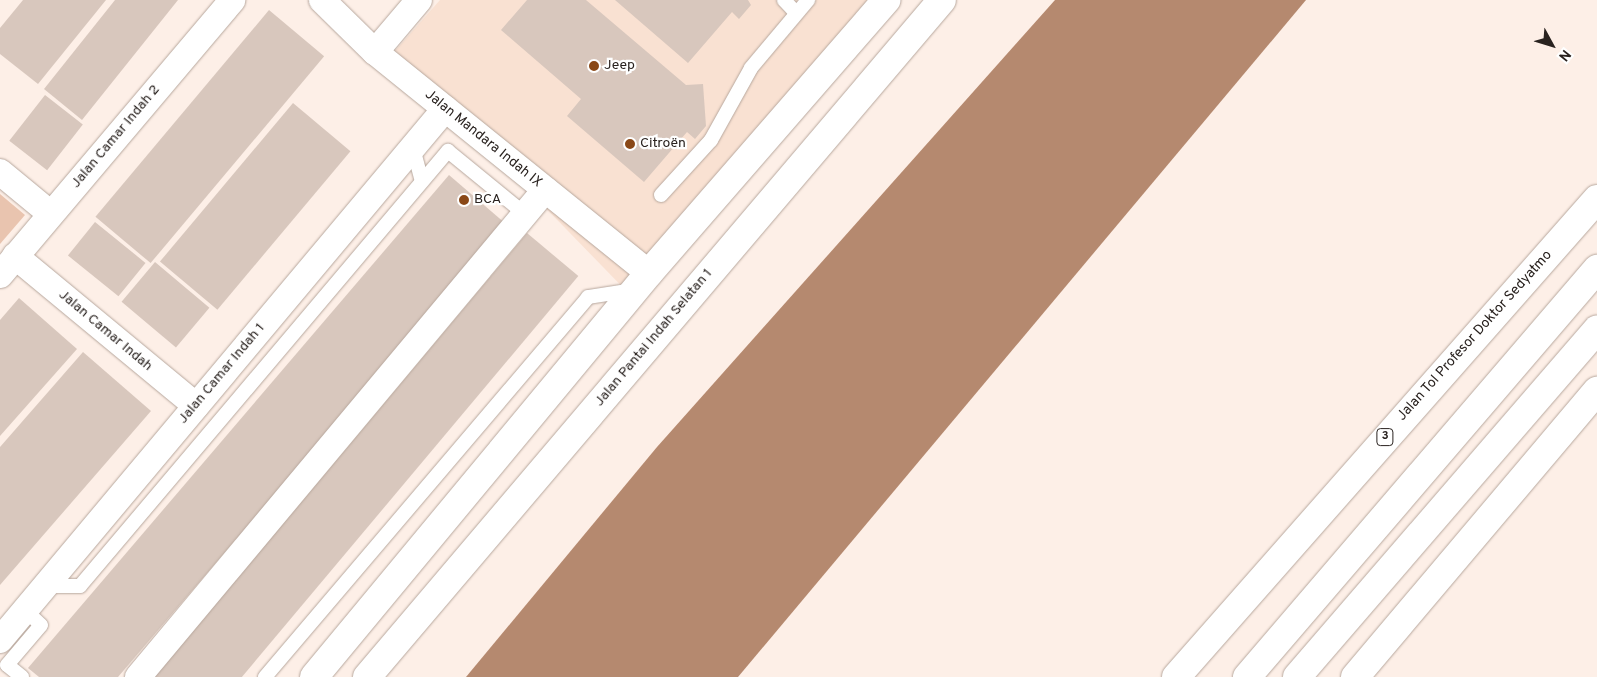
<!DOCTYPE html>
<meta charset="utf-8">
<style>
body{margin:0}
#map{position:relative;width:1597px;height:677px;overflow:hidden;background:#fdefe7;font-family:Overpass,sans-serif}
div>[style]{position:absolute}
.built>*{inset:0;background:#f9e1d2}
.green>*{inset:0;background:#e9c4af}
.water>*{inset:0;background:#b5896f}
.building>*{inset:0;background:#d8c7bd;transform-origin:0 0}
.roads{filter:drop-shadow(0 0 1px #b7a79d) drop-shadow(0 0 1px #b7a79d)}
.service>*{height:14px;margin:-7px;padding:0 7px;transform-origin:7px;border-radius:7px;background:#fff}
.minor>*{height:26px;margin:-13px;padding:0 13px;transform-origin:13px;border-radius:13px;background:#fff}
.tertiary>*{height:28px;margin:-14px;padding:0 14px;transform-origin:14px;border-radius:14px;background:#fff}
.motorway>*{height:28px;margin:-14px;padding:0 14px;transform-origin:14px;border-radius:14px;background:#fff}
.dots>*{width:14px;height:14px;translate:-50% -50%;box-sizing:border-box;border:2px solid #fff;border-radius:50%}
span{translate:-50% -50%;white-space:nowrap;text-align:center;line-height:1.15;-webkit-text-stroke:4.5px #fff;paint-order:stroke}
.shield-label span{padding:1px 4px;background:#fff;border:1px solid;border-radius:4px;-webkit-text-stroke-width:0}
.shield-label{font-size:12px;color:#29221f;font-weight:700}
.poi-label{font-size:14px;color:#29221f}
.left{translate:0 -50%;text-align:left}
.street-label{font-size:14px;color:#29221f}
.north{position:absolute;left:1527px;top:20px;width:50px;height:50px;-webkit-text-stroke:4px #fff;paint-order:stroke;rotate:129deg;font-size:14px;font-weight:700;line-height:20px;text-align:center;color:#29221f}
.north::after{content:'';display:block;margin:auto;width:18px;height:22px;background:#29221f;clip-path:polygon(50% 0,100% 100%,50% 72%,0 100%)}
</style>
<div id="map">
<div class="built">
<i style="clip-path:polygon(440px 0,896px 0,638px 303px,394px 52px)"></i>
</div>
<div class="green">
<i style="clip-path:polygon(0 194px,25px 215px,0 244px)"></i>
</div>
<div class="water">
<i style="clip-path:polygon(1055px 0,1306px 0,738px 677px,466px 677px,657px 447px)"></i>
</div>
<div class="building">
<i style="clip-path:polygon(23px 0,106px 0,38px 84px,0 54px,0 28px)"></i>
<i style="clip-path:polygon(115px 0,178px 0,82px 120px,44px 89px)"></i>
<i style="clip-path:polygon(527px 0,586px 0,686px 85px,703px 84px,706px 126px,695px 139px,687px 132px,644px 182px,567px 116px,581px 99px,501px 30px)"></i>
<i style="clip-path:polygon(615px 0,748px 0,751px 5px,739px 19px,732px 12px,688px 63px)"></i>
<i style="left:269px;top:10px;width:72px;height:270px;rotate:40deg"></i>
<i style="left:45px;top:95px;width:48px;height:58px;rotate:38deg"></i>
<i style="left:293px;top:103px;width:75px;height:207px;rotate:40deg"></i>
<i style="clip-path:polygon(449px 175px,506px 224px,118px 677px,39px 677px,28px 668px)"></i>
<i style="left:95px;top:222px;width:65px;height:43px;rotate:39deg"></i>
<i style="left:527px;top:233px;width:67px;height:580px;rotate:40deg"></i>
<i style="left:155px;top:262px;width:71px;height:52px;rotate:40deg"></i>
<i style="clip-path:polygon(19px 298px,77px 349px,0 436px,0 320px)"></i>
<i style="clip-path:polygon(83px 352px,151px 411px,0 585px,0 447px)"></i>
</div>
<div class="roads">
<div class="service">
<i style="left:784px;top:0;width:18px;rotate:47deg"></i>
<i style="left:413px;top:148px;width:34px;rotate:75deg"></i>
<i style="left:661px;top:195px;width:74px;rotate:-47.7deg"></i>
<i style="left:711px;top:140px;width:82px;rotate:-60.9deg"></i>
<i style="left:751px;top:68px;width:89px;rotate:-50deg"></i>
<i style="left:45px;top:586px;width:35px"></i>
<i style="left:80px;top:586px;width:570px;rotate:-49.77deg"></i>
<i style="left:448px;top:151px;width:99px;rotate:39.3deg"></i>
<i style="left:22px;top:677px;width:19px;rotate:-141deg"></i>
<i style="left:7px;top:665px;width:52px;rotate:-49.6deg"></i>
<i style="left:41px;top:625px;width:22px;rotate:-137deg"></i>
<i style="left:265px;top:677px;width:499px;rotate:-49.6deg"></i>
<i style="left:588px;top:297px;width:46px;rotate:-8.8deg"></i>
</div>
<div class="minor">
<i style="left:322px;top:0;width:74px;rotate:44.5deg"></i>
<i style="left:375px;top:52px;width:352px;rotate:38.9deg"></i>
<i style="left:375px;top:52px;width:68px;rotate:-49.8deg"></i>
<i style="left:0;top:172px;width:66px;rotate:39.5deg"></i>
<i style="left:15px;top:256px;width:235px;rotate:39.6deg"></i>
<i style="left:0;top:275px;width:360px;rotate:-49.8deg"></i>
<i style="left:0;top:640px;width:693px;rotate:-50.04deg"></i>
<i style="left:138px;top:677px;width:635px;rotate:-50.11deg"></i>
</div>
<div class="tertiary">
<i style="left:314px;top:677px;width:525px;rotate:-50.33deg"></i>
<i style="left:649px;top:273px;width:362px;rotate:-49deg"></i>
<i style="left:367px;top:677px;width:888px;rotate:-49.66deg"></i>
</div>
<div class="motorway">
<i style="left:1176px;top:677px;width:637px;rotate:-48.63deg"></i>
<i style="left:1247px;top:677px;width:538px;rotate:-49.38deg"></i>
<i style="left:1297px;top:677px;width:459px;rotate:-49.2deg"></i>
<i style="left:1355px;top:677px;width:375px;rotate:-49.8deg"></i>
</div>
</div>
<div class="dots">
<i style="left:594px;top:66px;background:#8a4817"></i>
<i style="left:630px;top:144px;background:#8a4817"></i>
<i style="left:464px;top:200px;background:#8a4817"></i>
</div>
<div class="shield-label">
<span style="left:1385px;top:437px">3</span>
</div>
<div class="poi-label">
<span class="left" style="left:604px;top:66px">Jeep</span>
<span class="left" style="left:640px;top:144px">Citroën</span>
<span class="left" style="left:474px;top:200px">BCA</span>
</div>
<div class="street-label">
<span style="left:116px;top:137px;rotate:-50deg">Jalan Camar Indah 2</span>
<span style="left:483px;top:139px;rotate:39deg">Jalan Mandara Indah IX</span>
<span style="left:105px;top:331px;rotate:40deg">Jalan Camar Indah</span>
<span style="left:1475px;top:336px;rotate:-48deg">Jalan Tol Profesor Doktor Sedyatmo</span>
<span style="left:654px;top:338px;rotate:-50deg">Jalan Pantai Indah Selatan 1</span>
<span style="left:222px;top:374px;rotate:-50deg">Jalan Camar Indah 1</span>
</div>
<div class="north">N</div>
</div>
